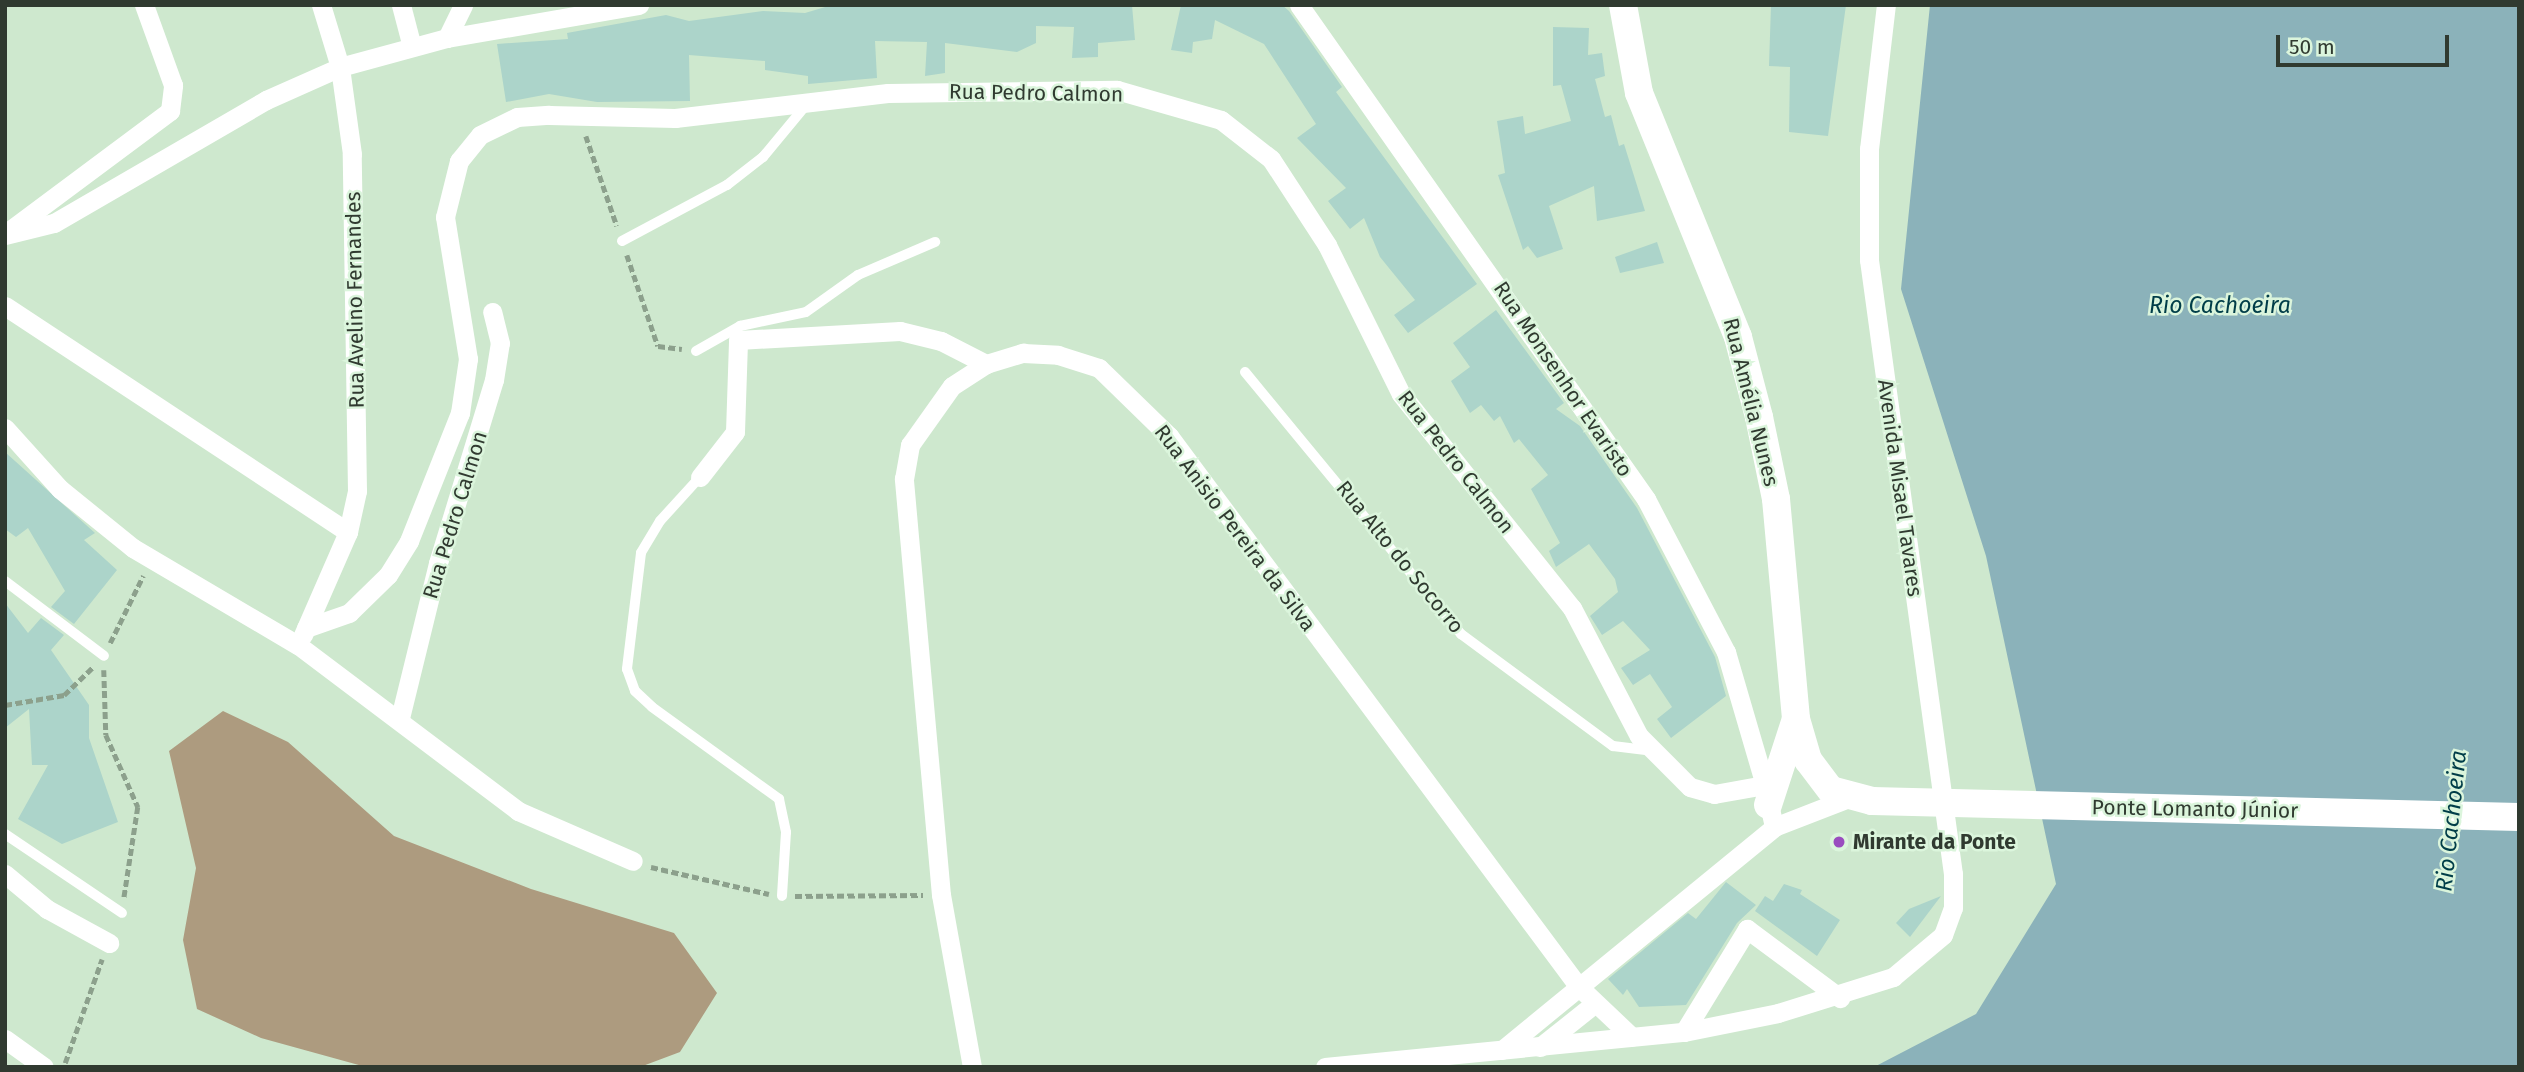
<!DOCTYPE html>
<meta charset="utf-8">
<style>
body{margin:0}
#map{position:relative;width:2524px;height:1072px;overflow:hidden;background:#cee8ce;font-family:"Fira Sans",sans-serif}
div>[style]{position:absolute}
.forest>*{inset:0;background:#ad9b7f}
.water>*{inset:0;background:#8bb2ba}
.building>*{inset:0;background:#acd4ca}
.path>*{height:4.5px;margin-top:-2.25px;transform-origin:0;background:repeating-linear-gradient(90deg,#8ca08c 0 7px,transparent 0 10.5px)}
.lane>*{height:10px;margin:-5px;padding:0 5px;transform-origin:5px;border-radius:5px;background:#fff}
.street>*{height:19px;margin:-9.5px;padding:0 9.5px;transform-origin:9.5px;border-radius:9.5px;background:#fff}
.secondary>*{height:28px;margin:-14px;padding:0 14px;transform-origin:14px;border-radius:14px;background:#fff}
.dots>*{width:19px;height:19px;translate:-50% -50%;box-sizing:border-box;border:4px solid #dbf5dc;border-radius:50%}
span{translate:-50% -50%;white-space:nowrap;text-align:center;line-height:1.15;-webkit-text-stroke:5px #dbf5dc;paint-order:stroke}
.street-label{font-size:21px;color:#303a30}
.poi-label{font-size:21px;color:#303a30;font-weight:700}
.left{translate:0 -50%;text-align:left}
.water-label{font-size:23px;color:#003d48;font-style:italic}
.frame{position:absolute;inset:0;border:7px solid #303a30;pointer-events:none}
.scale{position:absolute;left:2276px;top:35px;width:173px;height:32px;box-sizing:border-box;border:4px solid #303a30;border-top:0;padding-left:9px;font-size:21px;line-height:24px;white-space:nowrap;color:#303a30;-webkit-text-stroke:5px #dbf5dc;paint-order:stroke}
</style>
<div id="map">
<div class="forest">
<i style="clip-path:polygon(223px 711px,288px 742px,394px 836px,531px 889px,674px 933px,717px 993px,680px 1052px,640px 1067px,366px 1067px,261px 1038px,197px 1009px,183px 940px,196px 868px,169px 751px)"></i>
</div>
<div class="water">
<i style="clip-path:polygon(1930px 5px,2519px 5px,2519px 1067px,1874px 1067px,1976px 1014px,2056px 884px,1986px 556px,1901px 289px)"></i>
</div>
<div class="building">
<i style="clip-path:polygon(832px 5px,1132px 5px,1135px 40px,1098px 43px,1098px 57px,1072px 58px,1074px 27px,1036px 26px,1036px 43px,1017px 52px,945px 43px,945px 73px,925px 76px,927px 42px,875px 41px,877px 78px,808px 84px,808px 76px,765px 70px,765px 61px,689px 55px,690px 101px,597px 102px,549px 94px,506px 102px,497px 44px,568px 39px,567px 33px,666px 15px,689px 21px,763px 11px,805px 13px)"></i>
<i style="clip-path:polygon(1181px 5px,1282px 5px,1289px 11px,1342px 87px,1336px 92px,1477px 284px,1408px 333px,1394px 315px,1415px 300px,1380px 257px,1364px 218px,1350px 229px,1328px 201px,1346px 188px,1297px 138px,1316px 124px,1264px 44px,1215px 20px,1212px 39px,1193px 42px,1192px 53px,1171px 50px)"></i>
<i style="clip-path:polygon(1771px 5px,1846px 5px,1828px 136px,1789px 132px,1790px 67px,1769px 66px)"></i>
<i style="clip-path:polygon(1553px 27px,1589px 28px,1588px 55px,1602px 53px,1605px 76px,1595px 79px,1605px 117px,1611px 115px,1619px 146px,1624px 144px,1645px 211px,1597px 221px,1594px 186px,1549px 206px,1563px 249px,1537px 258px,1528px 246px,1523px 250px,1498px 175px,1505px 173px,1497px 121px,1523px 116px,1525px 134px,1571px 121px,1561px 85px,1553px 86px)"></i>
<i style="clip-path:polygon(1657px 242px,1664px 263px,1620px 273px,1615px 257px)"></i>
<i style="clip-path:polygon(1496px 310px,1564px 403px,1556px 409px,1580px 426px,1637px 508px,1715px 657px,1726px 696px,1671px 738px,1657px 719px,1672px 707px,1650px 674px,1633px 685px,1621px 668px,1650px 650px,1623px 621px,1602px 635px,1590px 616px,1618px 592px,1615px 579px,1589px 544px,1556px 567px,1549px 551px,1560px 543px,1531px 489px,1548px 475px,1519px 439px,1514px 443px,1500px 416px,1494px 421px,1481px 405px,1470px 413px,1451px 381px,1470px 367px,1453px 343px)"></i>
<i style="clip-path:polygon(5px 452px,95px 533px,84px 540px,117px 570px,74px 624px,51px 607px,65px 591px,28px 528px,16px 537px,5px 529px)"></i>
<i style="clip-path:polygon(5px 603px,28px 633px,41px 618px,64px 635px,51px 650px,89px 705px,89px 738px,118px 822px,62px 844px,18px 819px,48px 765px,32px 765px,29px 709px,5px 728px)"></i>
<i style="clip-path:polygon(1726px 882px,1756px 905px,1737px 923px,1686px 1005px,1639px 1007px,1627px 989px,1623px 995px,1608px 979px,1688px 913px,1696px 919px)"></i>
<i style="clip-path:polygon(1784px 884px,1802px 890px,1800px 894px,1840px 920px,1817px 956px,1755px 911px,1765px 896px,1773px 901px)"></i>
<i style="clip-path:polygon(1941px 896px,1910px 937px,1896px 923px,1909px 909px)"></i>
</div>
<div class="path">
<i style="left:586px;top:136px;width:95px;rotate:71deg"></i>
<i style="left:627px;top:255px;width:96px;rotate:71.2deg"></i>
<i style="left:658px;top:346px;width:24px;rotate:7deg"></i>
<i style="left:110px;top:643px;width:75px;rotate:-63.8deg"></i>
<i style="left:104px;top:670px;width:65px;rotate:88.2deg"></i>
<i style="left:106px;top:735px;width:79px;rotate:66deg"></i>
<i style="left:138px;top:807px;width:93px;rotate:98.7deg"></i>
<i style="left:5px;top:705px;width:60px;rotate:-9.6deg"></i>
<i style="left:64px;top:695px;width:40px;rotate:-44deg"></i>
<i style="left:651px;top:867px;width:121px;rotate:12.9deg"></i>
<i style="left:795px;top:896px;width:128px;rotate:-0.4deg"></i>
<i style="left:65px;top:1063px;width:110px;rotate:-70.4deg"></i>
</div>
<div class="lane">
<i style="left:622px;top:241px;width:119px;rotate:-28.1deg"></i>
<i style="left:727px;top:185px;width:46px;rotate:-37.9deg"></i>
<i style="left:763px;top:157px;width:69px;rotate:-50.3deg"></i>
<i style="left:696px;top:351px;width:51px;rotate:-29.6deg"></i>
<i style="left:740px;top:326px;width:67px;rotate:-12deg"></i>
<i style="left:806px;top:312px;width:64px;rotate:-35.4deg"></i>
<i style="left:858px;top:275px;width:84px;rotate:-23.2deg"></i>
<i style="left:1245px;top:372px;width:340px;rotate:50.5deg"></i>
<i style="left:1461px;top:634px;width:189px;rotate:36.4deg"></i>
<i style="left:1613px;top:746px;width:39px;rotate:7deg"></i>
<i style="left:700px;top:477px;width:59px;rotate:132.3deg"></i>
<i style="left:660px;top:521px;width:37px;rotate:121deg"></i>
<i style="left:641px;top:553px;width:117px;rotate:96.9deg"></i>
<i style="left:627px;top:669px;width:23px;rotate:70deg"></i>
<i style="left:635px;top:691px;width:23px;rotate:43deg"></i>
<i style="left:652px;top:707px;width:157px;rotate:35.9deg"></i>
<i style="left:779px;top:799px;width:34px;rotate:78deg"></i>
<i style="left:786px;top:832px;width:64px;rotate:93.6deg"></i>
<i style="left:5px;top:581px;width:124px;rotate:37.1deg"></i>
<i style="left:5px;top:834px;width:141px;rotate:34deg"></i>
</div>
<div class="street">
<i style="left:401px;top:5px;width:43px;rotate:75.3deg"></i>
<i style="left:1299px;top:5px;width:604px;rotate:54.91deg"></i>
<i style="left:1646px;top:499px;width:173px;rotate:62.4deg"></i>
<i style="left:1726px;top:652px;width:139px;rotate:73.7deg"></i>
<i style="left:447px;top:38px;width:37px;rotate:-64deg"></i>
<i style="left:5px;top:234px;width:206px;rotate:-36.7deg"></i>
<i style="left:170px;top:111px;width:26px;rotate:-83deg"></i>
<i style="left:173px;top:85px;width:85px;rotate:-109.9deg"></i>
<i style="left:5px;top:235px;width:50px;rotate:-13.8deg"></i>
<i style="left:54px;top:223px;width:245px;rotate:-30.1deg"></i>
<i style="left:266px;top:100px;width:81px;rotate:-24deg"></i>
<i style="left:340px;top:67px;width:111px;rotate:-15.2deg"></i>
<i style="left:447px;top:38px;width:195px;rotate:-9.8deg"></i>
<i style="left:5px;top:306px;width:411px;rotate:33.4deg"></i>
<i style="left:5px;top:428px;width:82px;rotate:48deg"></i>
<i style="left:60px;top:489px;width:94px;rotate:38.9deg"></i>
<i style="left:133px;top:548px;width:191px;rotate:30.5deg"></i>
<i style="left:298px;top:645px;width:276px;rotate:37deg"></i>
<i style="left:518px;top:811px;width:125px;rotate:23.5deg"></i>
<i style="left:700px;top:477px;width:57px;rotate:-52.1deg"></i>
<i style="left:735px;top:432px;width:92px;rotate:-88.1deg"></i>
<i style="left:738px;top:340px;width:162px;rotate:-3.2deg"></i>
<i style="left:900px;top:331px;width:42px;rotate:13.7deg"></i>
<i style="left:941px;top:341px;width:51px;rotate:27.1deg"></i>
<i style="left:306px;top:628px;width:46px;rotate:-19.2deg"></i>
<i style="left:349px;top:613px;width:54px;rotate:-44.3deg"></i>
<i style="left:388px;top:575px;width:40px;rotate:-58deg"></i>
<i style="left:409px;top:541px;width:138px;rotate:-68.3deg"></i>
<i style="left:460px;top:413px;width:55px;rotate:-81.6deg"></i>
<i style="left:468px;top:359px;width:144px;rotate:-99.2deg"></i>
<i style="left:445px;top:217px;width:58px;rotate:-76deg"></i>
<i style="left:459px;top:161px;width:33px;rotate:-51deg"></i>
<i style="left:480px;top:135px;width:41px;rotate:-25.9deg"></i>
<i style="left:517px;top:117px;width:32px;rotate:-4deg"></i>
<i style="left:549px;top:115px;width:126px;rotate:1.4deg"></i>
<i style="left:675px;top:118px;width:214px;rotate:-6.7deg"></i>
<i style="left:888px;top:93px;width:229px;rotate:-0.8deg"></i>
<i style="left:1117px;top:90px;width:108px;rotate:16.1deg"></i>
<i style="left:1221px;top:120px;width:63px;rotate:38deg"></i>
<i style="left:1271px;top:159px;width:103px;rotate:56.9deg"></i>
<i style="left:1327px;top:245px;width:166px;rotate:63.6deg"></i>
<i style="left:1401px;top:394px;width:274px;rotate:51.4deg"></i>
<i style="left:1572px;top:608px;width:144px;rotate:62.4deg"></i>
<i style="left:1639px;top:736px;width:72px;rotate:45deg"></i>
<i style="left:1690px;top:787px;width:25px;rotate:16deg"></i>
<i style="left:1714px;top:794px;width:52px;rotate:-10deg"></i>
<i style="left:1765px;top:785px;width:43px;rotate:77.9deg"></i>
<i style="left:303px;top:635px;width:112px;rotate:-66.4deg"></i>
<i style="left:348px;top:532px;width:42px;rotate:-77.6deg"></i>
<i style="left:357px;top:491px;width:337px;rotate:-90.9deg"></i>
<i style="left:352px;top:154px;width:88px;rotate:-97.9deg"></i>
<i style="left:340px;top:67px;width:65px;rotate:-107deg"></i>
<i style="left:400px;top:718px;width:160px;rotate:-76.2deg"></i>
<i style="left:438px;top:563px;width:191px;rotate:-73deg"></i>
<i style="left:494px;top:380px;width:37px;rotate:-81deg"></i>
<i style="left:500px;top:343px;width:32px;rotate:-104deg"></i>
<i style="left:5px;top:874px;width:55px;rotate:39.8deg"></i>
<i style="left:47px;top:909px;width:71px;rotate:28.7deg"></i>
<i style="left:1684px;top:1032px;width:121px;rotate:-58.5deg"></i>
<i style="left:1747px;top:929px;width:116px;rotate:36.6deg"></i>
<i style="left:5px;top:1039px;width:48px;rotate:35.7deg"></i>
<i style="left:1540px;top:1047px;width:69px;rotate:-38.5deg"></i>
<i style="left:1502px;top:1050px;width:352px;rotate:-39.3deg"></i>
<i style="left:1774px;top:827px;width:77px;rotate:-21.3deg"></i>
<i style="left:972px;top:1067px;width:175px;rotate:-100.2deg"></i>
<i style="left:941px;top:895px;width:418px;rotate:-95.1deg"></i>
<i style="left:904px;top:479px;width:35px;rotate:-80deg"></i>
<i style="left:910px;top:445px;width:72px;rotate:-54.6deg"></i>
<i style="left:952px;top:386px;width:40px;rotate:-32.9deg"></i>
<i style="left:986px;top:364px;width:39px;rotate:-17deg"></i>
<i style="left:1023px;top:353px;width:35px;rotate:3deg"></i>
<i style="left:1058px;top:355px;width:43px;rotate:17.6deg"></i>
<i style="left:1099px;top:368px;width:98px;rotate:44.2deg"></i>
<i style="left:1169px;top:436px;width:685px;rotate:53.36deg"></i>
<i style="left:1578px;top:986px;width:74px;rotate:43.4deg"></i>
<i style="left:1325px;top:1067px;width:361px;rotate:-5.6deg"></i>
<i style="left:1684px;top:1032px;width:96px;rotate:-11.4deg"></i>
<i style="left:1778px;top:1013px;width:121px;rotate:-17.4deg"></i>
<i style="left:1893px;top:977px;width:65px;rotate:-40deg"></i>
<i style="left:1943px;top:935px;width:29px;rotate:-70deg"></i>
<i style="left:1953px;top:908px;width:34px;rotate:-90deg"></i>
<i style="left:1953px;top:874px;width:620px;rotate:-97.79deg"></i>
<i style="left:1869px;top:260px;width:111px;rotate:-90deg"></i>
<i style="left:1869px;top:149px;width:145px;rotate:-83.3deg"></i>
</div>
<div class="secondary">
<i style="left:1623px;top:5px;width:89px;rotate:79.7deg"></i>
<i style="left:1639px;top:93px;width:263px;rotate:67.9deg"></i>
<i style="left:1738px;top:337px;width:83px;rotate:75.3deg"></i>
<i style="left:1759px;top:417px;width:84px;rotate:78.3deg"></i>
<i style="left:1776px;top:499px;width:221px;rotate:84.8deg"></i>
<i style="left:1796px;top:719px;width:43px;rotate:73.7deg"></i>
<i style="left:1808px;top:760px;width:38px;rotate:53deg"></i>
<i style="left:1831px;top:790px;width:42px;rotate:15deg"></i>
<i style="left:1872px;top:801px;width:647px;rotate:1.42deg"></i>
<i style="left:1768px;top:805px;width:90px;rotate:-72deg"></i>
</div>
<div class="dots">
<i style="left:1839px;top:842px;background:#9a4dbf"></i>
</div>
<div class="street-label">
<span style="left:1036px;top:93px;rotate:1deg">Rua Pedro Calmon</span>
<span style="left:355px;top:300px;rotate:-91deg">Rua Avelino Fernandes</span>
<span style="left:1563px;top:379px;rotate:56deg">Rua Monsenhor Evaristo</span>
<span style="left:1751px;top:402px;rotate:76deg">Rua Amélia Nunes</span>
<span style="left:1456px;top:462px;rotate:52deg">Rua Pedro Calmon</span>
<span style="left:1900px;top:488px;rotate:82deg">Avenida Misael Tavares</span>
<span style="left:455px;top:515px;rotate:-73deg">Rua Pedro Calmon</span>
<span style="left:1235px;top:528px;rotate:53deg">Rua Anisio Pereira da Silva</span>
<span style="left:1400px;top:557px;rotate:51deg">Rua Alto do Socorro</span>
<span style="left:2195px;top:809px;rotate:1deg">Ponte Lomanto Júnior</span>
</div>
<div class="poi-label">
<span class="left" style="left:1853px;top:842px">Mirante da Ponte</span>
</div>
<div class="water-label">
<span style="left:2220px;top:305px">Rio Cachoeira</span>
<span style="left:2451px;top:821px;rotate:-84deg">Rio Cachoeira</span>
</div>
<div class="frame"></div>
<div class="scale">50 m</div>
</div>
